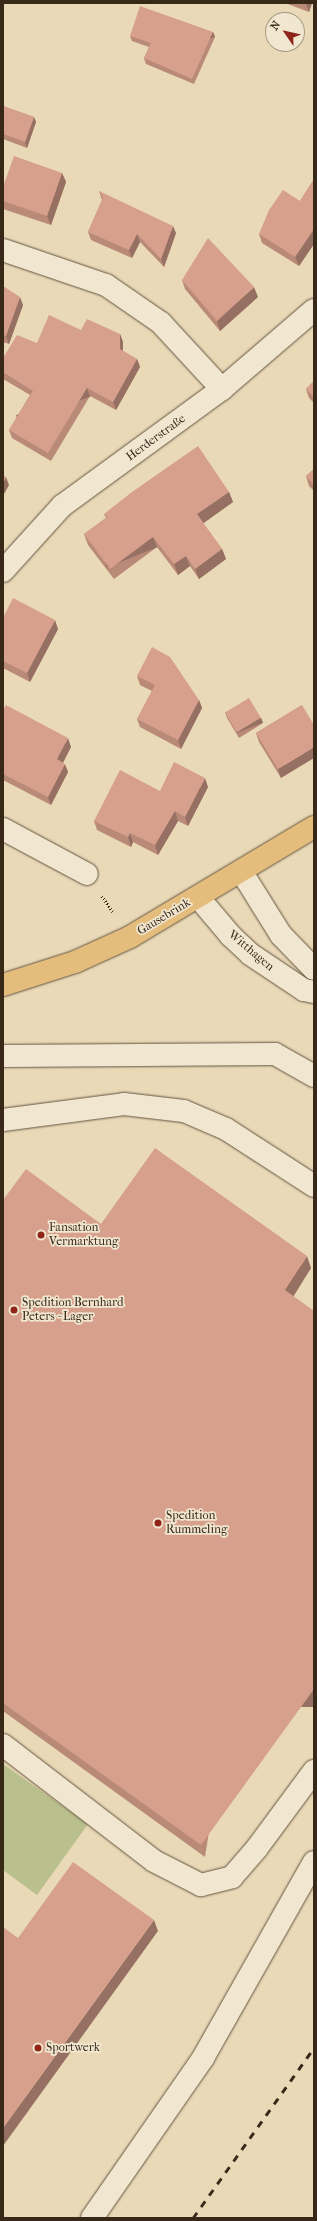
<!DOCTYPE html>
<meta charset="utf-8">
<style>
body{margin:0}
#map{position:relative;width:317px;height:2221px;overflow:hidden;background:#e9d9b7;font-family:"IM FELL French Canon",serif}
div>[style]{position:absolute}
.green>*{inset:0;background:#b9bf8d}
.path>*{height:2.5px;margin-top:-1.25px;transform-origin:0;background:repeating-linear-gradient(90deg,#372818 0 1px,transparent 0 3px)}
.roads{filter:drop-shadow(0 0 1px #645440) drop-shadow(0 0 1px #645440)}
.minor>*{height:22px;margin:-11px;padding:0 11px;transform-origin:11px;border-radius:11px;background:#f1e6d0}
.major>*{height:22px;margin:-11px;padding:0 11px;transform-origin:11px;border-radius:11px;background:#e4bc7c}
.rail>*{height:3px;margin-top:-1.5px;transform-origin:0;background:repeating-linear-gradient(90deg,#372818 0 7px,transparent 0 14px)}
.wall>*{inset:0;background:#b98a78}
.shaded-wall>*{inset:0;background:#967062;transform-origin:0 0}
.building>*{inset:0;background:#d7a08c;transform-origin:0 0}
.dots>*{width:11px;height:11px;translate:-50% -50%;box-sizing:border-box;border:2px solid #f1e6d0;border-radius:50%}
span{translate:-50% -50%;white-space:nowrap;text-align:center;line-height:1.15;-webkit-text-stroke:3.5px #f1e6d0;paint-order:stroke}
.street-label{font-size:12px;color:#372818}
.poi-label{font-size:12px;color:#372818}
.left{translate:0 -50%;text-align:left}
.frame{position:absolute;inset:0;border:4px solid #372818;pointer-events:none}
.north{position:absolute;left:265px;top:12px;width:40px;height:40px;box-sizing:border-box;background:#f1e6d0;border:1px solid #a79a86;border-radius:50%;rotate:304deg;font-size:11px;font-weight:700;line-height:16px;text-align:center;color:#372818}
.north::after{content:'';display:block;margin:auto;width:14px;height:18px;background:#8f2418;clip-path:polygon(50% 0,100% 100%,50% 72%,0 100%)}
</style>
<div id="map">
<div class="green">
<i style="clip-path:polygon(3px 1764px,88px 1824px,37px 1895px,3px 1870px)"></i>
</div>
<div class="path">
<i style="left:102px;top:896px;width:21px;rotate:55deg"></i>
</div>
<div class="roads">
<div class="minor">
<i style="left:3px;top:250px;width:109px;rotate:18.8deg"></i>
<i style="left:106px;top:285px;width:67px;rotate:34.6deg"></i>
<i style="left:161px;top:323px;width:90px;rotate:47.3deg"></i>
<i style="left:3px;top:571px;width:88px;rotate:-47.8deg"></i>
<i style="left:62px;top:506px;width:198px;rotate:-36.2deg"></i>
<i style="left:222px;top:389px;width:121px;rotate:-40.7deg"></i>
<i style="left:3px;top:829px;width:95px;rotate:28.2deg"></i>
<i style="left:241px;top:871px;width:75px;rotate:58deg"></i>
<i style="left:281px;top:935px;width:47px;rotate:45.9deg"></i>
<i style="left:198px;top:897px;width:51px;rotate:49.8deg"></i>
<i style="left:231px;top:936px;width:26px;rotate:43deg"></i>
<i style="left:250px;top:954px;width:65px;rotate:33.7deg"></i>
<i style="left:304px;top:990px;width:10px;rotate:11deg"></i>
<i style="left:3px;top:1056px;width:272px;rotate:-0.4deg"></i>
<i style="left:275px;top:1054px;width:45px;rotate:29.4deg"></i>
<i style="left:3px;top:1120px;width:122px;rotate:-7.5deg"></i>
<i style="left:124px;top:1104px;width:60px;rotate:6.7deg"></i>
<i style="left:184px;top:1111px;width:46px;rotate:23.2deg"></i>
<i style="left:226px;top:1129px;width:105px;rotate:32.9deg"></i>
<i style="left:3px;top:1745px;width:190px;rotate:37.5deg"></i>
<i style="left:154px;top:1861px;width:53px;rotate:27.1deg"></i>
<i style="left:201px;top:1885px;width:32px;rotate:-14deg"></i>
<i style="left:232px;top:1877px;width:38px;rotate:-49deg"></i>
<i style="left:257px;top:1848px;width:96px;rotate:-53.5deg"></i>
<i style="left:92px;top:2218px;width:195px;rotate:-55.2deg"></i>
<i style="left:203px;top:2058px;width:225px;rotate:-60.5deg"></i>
</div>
<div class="major">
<i style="left:3px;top:985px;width:76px;rotate:-17.7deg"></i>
<i style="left:75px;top:962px;width:60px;rotate:-24.4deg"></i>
<i style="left:130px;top:937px;width:214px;rotate:-30.9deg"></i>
</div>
</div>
<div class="rail">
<i style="left:193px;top:2218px;width:209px;rotate:-54.6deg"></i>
</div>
<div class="wall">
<i style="clip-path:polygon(285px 3px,312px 3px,309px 12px)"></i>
<i style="clip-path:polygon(213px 32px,215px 37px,194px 84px,146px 64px,144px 58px,149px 47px,132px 41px,130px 36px)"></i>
<i style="clip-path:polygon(3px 106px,34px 117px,36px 122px,27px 148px,3px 139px)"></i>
<i style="clip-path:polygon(62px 173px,66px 182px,51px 225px,3px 209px,3px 187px)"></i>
<i style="clip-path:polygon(314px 179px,314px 244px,299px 266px,262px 243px,259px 234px,300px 201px)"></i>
<i style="clip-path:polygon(99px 191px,176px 233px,164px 267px,140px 242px,132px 258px,91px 240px,88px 232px,102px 200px)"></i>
<i style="clip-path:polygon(182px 280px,258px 297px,220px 331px,185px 289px)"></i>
<i style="clip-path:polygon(3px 286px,23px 305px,9px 344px,3px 342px)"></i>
<i style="clip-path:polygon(81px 330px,120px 334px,123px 342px,123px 351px,137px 359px,140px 367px,116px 410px,90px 396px,51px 461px,12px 438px,9px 430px,30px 395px,3px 379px,3px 358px,37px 343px)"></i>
<i style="clip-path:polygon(314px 381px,314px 403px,309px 398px,306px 389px)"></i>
<i style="clip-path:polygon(314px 469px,314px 491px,309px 486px,306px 476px)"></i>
<i style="clip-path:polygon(229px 492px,233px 502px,203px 523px,222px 549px,226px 559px,199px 579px,190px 566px,178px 575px,157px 547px,114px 579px,88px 545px,84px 534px,106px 518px,104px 514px)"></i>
<i style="clip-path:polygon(3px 618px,58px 629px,30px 682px,3px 668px)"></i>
<i style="clip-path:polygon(137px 676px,199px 700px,202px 708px,181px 749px,140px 727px,137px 719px,152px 691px,140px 685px)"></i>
<i style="clip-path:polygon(302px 705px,281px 778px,259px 742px,256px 733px)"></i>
<i style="clip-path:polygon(3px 710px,71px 747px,63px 763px,68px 772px,51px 805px,3px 780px)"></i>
<i style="clip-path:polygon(225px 712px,261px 718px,263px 723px,239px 738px,227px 718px)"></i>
<i style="clip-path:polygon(208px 787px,188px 826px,178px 821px,158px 855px,133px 842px,131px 847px,97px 830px,94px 821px,160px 791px)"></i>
<i style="clip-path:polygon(3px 1200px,101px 1224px,311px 1268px,293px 1296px,205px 1857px,3px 1711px)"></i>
</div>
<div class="shaded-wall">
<i style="clip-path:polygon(306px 3px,312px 3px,309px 12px,306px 4px)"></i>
<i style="left:213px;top:32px;width:5px;height:51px;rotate:68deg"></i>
<i style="clip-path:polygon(34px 117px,36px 122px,27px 148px,25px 142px)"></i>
<i style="clip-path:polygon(62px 173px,66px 182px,51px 225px,47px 216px)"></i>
<i style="clip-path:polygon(173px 226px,176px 233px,164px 267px,161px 259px)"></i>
<i style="clip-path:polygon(314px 229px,314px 244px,299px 266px,295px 257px)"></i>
<i style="clip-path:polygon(137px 234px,140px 242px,132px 258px,129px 250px)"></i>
<i style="clip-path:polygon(254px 287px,258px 297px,220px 331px,217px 321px)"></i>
<i style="clip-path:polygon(20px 297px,23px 305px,9px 344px,6px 336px)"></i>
<i style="clip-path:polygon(120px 334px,123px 342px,123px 358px,120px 349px)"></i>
<i style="clip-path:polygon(137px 359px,140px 367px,116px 410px,113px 402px)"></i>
<i style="left:87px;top:388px;width:9px;height:76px;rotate:69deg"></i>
<i style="clip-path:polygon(6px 477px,9px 485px,3px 496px,3px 483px)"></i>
<i style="clip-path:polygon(229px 492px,233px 502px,201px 525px,197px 514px)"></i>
<i style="left:153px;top:537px;width:11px;height:54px;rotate:68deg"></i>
<i style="clip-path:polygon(222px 549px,226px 559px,199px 579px,195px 569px)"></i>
<i style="clip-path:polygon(186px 556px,190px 566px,178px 575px,174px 564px)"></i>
<i style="clip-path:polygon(55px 620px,58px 629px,30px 682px,27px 673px)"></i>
<i style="clip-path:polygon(199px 700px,202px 708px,181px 749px,178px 740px)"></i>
<i style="left:261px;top:718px;width:5px;height:28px;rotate:68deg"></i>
<i style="clip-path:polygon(68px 738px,71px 747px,60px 768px,57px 759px)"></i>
<i style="clip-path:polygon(314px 747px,314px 758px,281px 778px,278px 769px)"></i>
<i style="clip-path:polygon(65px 764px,68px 772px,51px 805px,48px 797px)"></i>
<i style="clip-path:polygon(205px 778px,208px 787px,188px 826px,185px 817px)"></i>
<i style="clip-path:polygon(175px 811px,178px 821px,158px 855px,155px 845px)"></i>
<i style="clip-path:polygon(130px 833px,133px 842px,131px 847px,128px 837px)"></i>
<i style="clip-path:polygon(307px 1256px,311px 1268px,290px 1302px,285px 1290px)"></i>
<i style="left:314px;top:1689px;width:18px;height:193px;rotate:90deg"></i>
<i style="clip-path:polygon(154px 1920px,158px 1931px,3px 2146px,3px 2128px)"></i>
</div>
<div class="building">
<i style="clip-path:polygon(140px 6px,213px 32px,192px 79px,144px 58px,151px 43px,130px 36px)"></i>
<i style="clip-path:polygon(3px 106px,34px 117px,25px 142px,3px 134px)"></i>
<i style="clip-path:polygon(14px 156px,62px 173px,47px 216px,3px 201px,3px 187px)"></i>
<i style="clip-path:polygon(314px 179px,314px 229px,295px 257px,259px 234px,269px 210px,283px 190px,300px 201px)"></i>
<i style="clip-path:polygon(99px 191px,173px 226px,161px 259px,137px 234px,129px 250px,88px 232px,103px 198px)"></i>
<i style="clip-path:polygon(208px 238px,254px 287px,217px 321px,182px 280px)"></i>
<i style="clip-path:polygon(3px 286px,20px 297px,6px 336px,3px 335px)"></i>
<i style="clip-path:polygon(49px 315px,81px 330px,87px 319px,120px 334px,120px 349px,137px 359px,113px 402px,87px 388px,48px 453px,9px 430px,33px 391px,3px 372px,3px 358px,17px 335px,37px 343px)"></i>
<i style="clip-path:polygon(314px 381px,314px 397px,306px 389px)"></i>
<i style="clip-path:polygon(198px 446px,229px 492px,197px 514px,222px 549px,195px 569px,186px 556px,174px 564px,153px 537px,110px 569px,84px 534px,107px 517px,104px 514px,132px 492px)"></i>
<i style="clip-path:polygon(314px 469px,314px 485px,306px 476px)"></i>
<i style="clip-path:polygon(3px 475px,6px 477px,3px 483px)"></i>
<i style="clip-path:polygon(13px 598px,55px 620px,27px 673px,3px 661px,3px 618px)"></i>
<i style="clip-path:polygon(152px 647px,170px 657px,199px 700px,178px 740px,137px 719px,155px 685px,137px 676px)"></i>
<i style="left:249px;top:698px;width:23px;height:28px;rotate:59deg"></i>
<i style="clip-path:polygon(6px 705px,68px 738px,57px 759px,65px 764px,48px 797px,3px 774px,3px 710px)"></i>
<i style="clip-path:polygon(302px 705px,314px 725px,314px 747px,278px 769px,256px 733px)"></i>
<i style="clip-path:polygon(174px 762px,205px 778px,185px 817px,175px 811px,155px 845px,130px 833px,128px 837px,94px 821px,120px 770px,160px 791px)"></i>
<i style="clip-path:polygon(155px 1148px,307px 1256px,285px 1290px,314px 1311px,314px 1689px,201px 1845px,3px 1703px,3px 1200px,26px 1169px,101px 1224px)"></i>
<i style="clip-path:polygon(73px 1862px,154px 1920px,3px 2128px,3px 1927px,18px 1938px)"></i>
</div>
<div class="dots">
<i style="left:41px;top:1235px;background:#8f2418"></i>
<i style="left:14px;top:1310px;background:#8f2418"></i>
<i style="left:158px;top:1523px;background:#8f2418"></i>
<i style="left:38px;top:2048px;background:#8f2418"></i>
</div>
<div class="street-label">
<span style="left:156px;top:438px;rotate:-36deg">Herderstraße</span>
<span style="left:164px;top:917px;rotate:-31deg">Gausebrink</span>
<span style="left:251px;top:951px;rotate:40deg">Witthagen</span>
</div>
<div class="poi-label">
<span class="left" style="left:49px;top:1235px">Fansation<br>Vermarktung</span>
<span class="left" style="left:22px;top:1310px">Spedition Bernhard<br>Peters - Lager</span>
<span class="left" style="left:166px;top:1523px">Spedition<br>Rummeling</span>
<span class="left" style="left:46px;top:2048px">Sportwerk</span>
</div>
<div class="frame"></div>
<div class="north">N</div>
</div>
